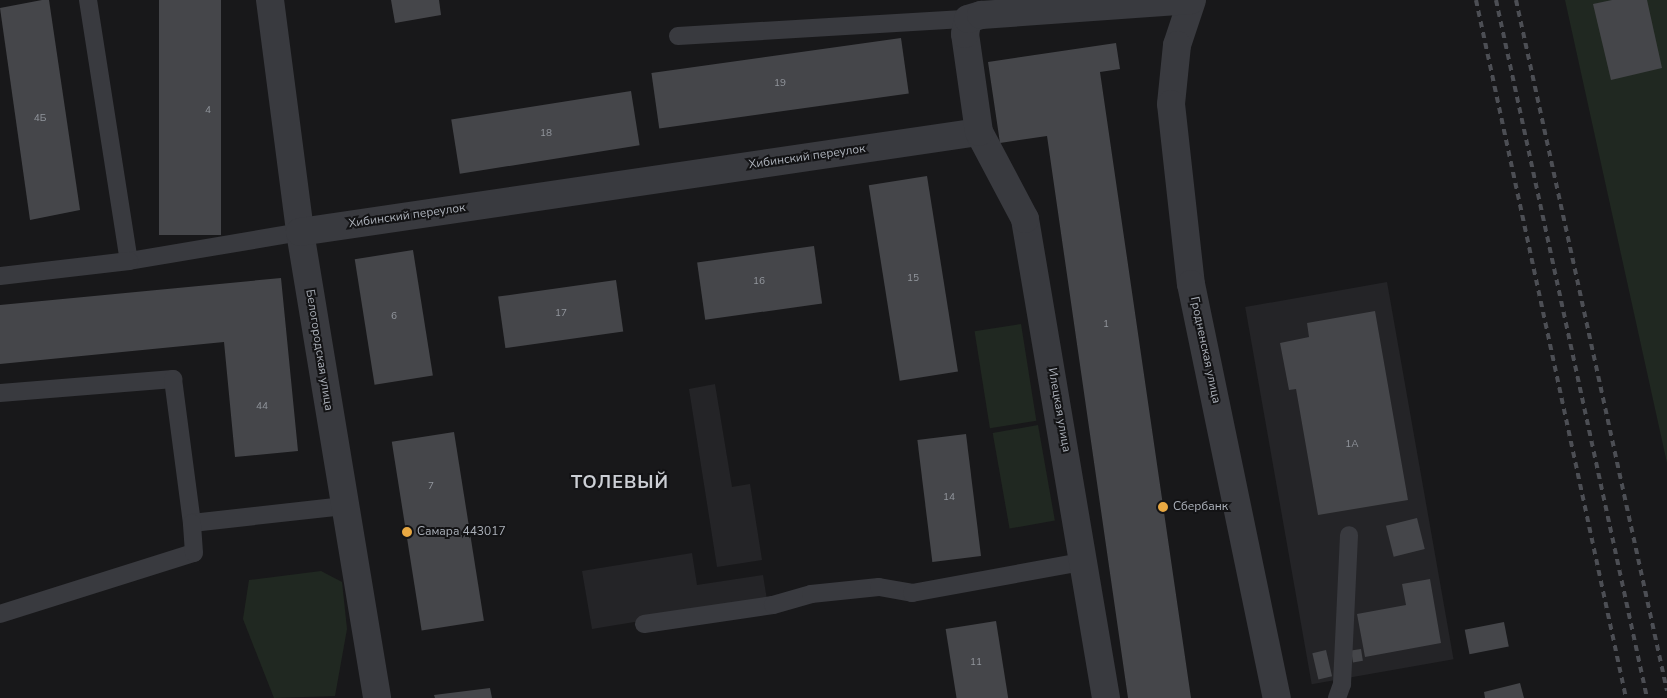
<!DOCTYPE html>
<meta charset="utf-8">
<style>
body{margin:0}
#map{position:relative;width:1667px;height:698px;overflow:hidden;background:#18181a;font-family:"Nunito Sans",sans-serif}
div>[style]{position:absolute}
.built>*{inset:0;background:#242427;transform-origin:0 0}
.green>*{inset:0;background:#202821;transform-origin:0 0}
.building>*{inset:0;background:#45464a;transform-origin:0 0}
.service>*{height:18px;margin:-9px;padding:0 9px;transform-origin:9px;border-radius:9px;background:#393a3f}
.minor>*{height:28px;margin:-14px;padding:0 14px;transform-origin:14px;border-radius:14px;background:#393a3f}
.rail>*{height:4px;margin-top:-2px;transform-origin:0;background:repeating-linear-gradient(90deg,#4c4e54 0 6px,transparent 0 11px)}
.dots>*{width:14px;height:14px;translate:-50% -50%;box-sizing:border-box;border:2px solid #131315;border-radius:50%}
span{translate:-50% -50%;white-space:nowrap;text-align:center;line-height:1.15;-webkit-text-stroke:4px #131315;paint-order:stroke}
.number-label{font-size:10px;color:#92969d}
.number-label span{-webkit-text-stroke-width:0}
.street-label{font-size:12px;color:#abb0b9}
.poi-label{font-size:12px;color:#abb0b9}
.left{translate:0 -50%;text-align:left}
.district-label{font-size:18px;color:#cccfd5;font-weight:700;letter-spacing:1px}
</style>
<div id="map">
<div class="built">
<i style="left:1387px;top:282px;width:383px;height:144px;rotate:80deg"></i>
<i style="clip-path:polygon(715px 384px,732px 487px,750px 484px,762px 560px,717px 567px,689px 389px)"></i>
<i style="clip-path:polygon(692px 553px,697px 585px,763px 575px,767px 600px,592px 629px,582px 571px)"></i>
</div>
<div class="green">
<i style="clip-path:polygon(1565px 0,1667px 0,1667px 465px,1667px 463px)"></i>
<i style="left:1021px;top:324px;width:98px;height:47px;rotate:81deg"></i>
<i style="left:1038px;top:425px;width:97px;height:46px;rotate:80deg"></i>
<i style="clip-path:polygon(321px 571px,342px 582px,347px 629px,335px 696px,274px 698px,243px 619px,249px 580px)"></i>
</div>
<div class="building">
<i style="clip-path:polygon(42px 0,49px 0,80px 210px,30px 220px,0 8px)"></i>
<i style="left:159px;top:0;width:62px;height:235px"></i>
<i style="clip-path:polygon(391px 0,439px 0,441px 15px,395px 23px)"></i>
<i style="clip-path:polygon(1612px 0,1647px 0,1662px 68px,1611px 80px,1593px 4px)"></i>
<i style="left:901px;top:38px;width:56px;height:252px;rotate:82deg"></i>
<i style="clip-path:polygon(1116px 43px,1120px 69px,1100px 72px,1191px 698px,1128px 698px,1047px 136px,1000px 143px,988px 62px)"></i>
<i style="left:631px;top:91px;width:55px;height:182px;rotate:81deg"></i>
<i style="left:927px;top:176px;width:198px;height:59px;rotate:81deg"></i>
<i style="left:814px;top:246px;width:58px;height:118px;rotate:82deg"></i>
<i style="left:413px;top:250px;width:127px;height:59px;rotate:81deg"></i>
<i style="clip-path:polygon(281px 278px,298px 451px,235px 457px,224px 342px,0 364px,0 305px)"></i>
<i style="left:616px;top:280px;width:52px;height:119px;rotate:82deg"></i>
<i style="clip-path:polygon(1375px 311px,1408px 500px,1318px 515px,1296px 389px,1289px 390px,1280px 343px,1309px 337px,1307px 323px)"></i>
<i style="left:454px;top:432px;width:191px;height:63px;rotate:81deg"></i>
<i style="left:966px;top:434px;width:123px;height:49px;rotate:83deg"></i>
<i style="left:1417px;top:518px;width:32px;height:32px;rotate:76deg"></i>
<i style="clip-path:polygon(1430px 579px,1441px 643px,1365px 657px,1357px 614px,1406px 605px,1402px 584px)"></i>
<i style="left:996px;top:621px;width:78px;height:51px;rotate:81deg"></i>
<i style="left:1504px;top:622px;width:25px;height:40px;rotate:79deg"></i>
<i style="left:1361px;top:649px;width:12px;height:10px;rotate:81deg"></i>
<i style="left:1326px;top:650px;width:27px;height:14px;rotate:77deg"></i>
<i style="clip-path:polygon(1520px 683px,1524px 698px,1485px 698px,1484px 692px)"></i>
<i style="clip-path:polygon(490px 688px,492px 698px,435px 698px,434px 695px)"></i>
</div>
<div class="service">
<i style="left:88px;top:0;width:264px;rotate:81.1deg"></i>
<i style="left:129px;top:261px;width:173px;rotate:-9.6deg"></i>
<i style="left:678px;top:36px;width:290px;rotate:-3.4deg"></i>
<i style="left:0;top:276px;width:130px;rotate:-6.6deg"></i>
<i style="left:0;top:393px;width:174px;rotate:-4.6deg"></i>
<i style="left:173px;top:379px;width:145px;rotate:82.5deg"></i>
<i style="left:192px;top:523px;width:153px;rotate:-6.4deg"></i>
<i style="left:0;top:614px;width:203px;rotate:-17.5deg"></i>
<i style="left:194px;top:553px;width:30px;rotate:-94deg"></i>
<i style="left:644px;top:624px;width:130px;rotate:-8.4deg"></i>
<i style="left:773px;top:605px;width:40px;rotate:-16deg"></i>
<i style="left:811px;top:594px;width:68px;rotate:-5.9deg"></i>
<i style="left:879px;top:587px;width:34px;rotate:10deg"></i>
<i style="left:912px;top:593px;width:177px;rotate:-10.4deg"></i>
<i style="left:1337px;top:698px;width:15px;rotate:-70deg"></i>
<i style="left:1342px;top:684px;width:149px;rotate:-87.3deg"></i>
</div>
<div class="minor">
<i style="left:270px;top:0;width:234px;rotate:82.6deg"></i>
<i style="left:300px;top:232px;width:472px;rotate:80.6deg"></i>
<i style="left:1192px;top:0;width:47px;rotate:108.4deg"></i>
<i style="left:1177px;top:45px;width:59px;rotate:95.8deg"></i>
<i style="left:1171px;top:104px;width:181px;rotate:83.7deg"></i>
<i style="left:1191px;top:284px;width:423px;rotate:78.3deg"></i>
<i style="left:300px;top:232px;width:686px;rotate:-8.38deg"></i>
<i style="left:1106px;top:698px;width:486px;rotate:-99.6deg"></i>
<i style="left:1025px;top:219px;width:98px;rotate:-117.9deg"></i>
<i style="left:979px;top:132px;width:99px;rotate:-98.1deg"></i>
<i style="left:965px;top:34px;width:15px;rotate:-79deg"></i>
<i style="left:968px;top:19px;width:14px;rotate:-17deg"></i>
<i style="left:981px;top:15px;width:211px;rotate:-4.1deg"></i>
</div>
<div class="rail">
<i style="left:1476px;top:0;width:714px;rotate:77.87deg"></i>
<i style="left:1496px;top:0;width:714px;rotate:77.79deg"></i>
<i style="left:1516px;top:0;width:707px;rotate:77.67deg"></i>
</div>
<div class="dots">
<i style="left:1163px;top:507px;background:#e8a842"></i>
<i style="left:407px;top:532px;background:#e8a842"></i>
</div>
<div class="number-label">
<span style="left:780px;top:84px">19</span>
<span style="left:208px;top:111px">4</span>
<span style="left:40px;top:119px">4Б</span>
<span style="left:546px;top:134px">18</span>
<span style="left:913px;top:279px">15</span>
<span style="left:759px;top:282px">16</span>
<span style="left:561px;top:314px">17</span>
<span style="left:394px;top:317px">6</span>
<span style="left:1106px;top:325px">1</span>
<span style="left:262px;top:407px">44</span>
<span style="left:1352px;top:445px">1А</span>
<span style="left:431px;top:487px">7</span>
<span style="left:949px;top:498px">14</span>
<span style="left:976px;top:663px">11</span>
</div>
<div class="street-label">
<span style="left:807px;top:157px;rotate:-8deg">Хибинский переулок</span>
<span style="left:407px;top:216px;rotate:-8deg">Хибинский переулок</span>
<span style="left:319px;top:350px;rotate:81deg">Белогородская улица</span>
<span style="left:1205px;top:350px;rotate:78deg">Гродненская улица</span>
<span style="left:1059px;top:410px;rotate:80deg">Илецкая улица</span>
</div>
<div class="poi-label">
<span class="left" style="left:1173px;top:507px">Сбербанк</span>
<span class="left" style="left:417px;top:532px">Самара 443017</span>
</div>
<div class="district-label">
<span style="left:620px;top:482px">ТОЛЕВЫЙ</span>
</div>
</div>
